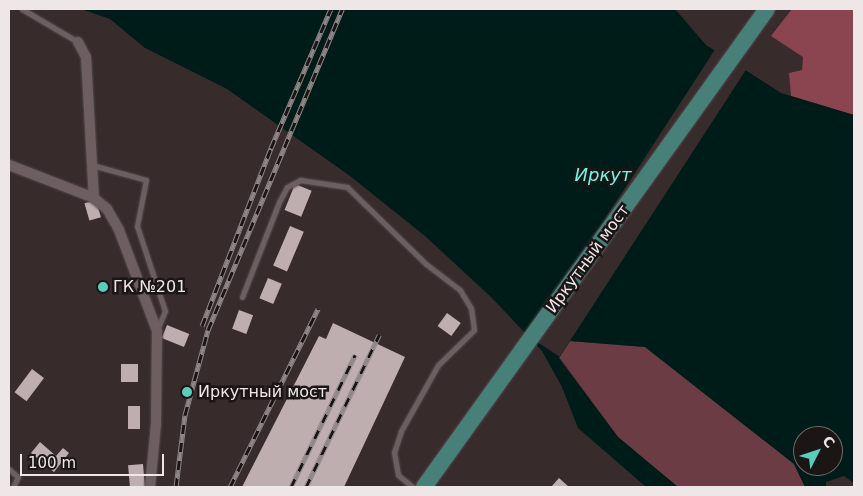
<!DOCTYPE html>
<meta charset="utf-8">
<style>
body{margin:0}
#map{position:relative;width:863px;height:496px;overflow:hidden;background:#372b2c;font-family:"DejaVu Sans",sans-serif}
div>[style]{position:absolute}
.green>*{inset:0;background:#6b3c43}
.forest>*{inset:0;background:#8a4551}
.water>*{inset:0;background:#001c18}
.pier>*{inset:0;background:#372b2c;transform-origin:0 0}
.building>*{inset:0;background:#beaeaf;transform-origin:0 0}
.roads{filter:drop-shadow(0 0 1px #544a4c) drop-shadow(0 0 1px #544a4c)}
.service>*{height:5px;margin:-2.5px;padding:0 2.5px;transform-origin:2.5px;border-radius:2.5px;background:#6d5e60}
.minor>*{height:10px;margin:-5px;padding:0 5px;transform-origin:5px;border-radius:5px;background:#6d5e60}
.primary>*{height:16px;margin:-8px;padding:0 8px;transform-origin:8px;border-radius:8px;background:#478079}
.rail>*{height:5px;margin-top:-2.5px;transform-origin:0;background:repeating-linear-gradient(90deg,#1b1516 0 9px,#918687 0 18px);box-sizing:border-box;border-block:1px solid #918687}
.dots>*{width:14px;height:14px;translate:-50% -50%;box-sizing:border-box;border:2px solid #1b1516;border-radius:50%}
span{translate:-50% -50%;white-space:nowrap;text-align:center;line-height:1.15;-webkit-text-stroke:5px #1b1516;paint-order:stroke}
.street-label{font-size:16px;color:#efe7e7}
.poi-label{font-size:16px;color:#efe7e7}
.left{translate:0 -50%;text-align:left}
.water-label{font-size:18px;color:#6cf7e3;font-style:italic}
.frame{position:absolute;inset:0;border:10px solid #efe7e7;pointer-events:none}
.north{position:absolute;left:793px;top:426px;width:50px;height:50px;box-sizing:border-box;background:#1b1516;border:1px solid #70696a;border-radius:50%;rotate:49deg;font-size:14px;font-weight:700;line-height:20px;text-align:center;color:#efe7e7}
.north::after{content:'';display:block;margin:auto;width:18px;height:22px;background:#5acebd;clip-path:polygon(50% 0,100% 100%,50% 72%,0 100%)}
.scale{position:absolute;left:20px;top:454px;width:144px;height:22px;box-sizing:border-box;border:2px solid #efe7e7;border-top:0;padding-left:6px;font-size:15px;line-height:18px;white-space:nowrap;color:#efe7e7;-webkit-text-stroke:4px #1b1516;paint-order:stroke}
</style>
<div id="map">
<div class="green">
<i style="clip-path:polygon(570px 341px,645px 347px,794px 464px,805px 487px,678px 487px,618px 437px,559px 357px)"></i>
</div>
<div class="forest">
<i style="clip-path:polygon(792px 9px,854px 9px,854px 115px,791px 96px,789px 73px,802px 70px,803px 57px,771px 36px)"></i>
</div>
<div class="water">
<i style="clip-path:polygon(evenodd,81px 9px,675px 9px,706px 45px,781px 93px,854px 115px,854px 483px,844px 476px,826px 482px,826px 487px,805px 487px,794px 464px,645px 347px,570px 341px,559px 358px,618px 437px,678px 487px,646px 487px,578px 428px,562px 387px,542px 351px,492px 298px,425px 236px,350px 176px,227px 89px,145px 48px,110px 19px,81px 9px,803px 436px,833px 436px,833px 466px,803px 466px,803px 436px)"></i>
</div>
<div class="pier">
<i style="left:716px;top:48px;width:37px;height:344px;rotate:33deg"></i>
</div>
<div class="building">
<i style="left:295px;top:184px;width:18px;height:28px;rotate:22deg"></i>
<i style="left:96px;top:200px;width:18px;height:12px;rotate:74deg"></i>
<i style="left:290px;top:226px;width:15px;height:43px;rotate:23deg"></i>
<i style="left:268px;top:278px;width:15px;height:22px;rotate:23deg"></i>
<i style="left:239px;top:310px;width:15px;height:20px;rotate:20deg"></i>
<i style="left:447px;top:313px;width:17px;height:16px;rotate:36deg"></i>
<i style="clip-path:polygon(333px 323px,405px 357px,344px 487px,242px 487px,319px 336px,326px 339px)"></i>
<i style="left:167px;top:325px;width:24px;height:14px;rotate:22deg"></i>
<i style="left:138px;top:364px;width:18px;height:17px;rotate:90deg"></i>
<i style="left:32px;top:369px;width:15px;height:29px;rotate:37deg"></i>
<i style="left:128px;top:406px;width:12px;height:23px"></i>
<i style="clip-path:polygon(40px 442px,56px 456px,63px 448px,69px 453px,54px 472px,31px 453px)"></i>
<i style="left:143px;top:464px;width:23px;height:15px;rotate:85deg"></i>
<i style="clip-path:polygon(559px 478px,569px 487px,551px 487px)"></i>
</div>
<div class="roads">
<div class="service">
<i style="left:22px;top:9px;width:65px;rotate:30.5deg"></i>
<i style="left:92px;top:165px;width:56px;rotate:15.5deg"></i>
<i style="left:146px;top:180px;width:47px;rotate:101.1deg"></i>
<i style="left:137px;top:226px;width:89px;rotate:71.8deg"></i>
<i style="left:165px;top:311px;width:21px;rotate:113deg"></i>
<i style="left:242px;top:297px;width:102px;rotate:-68.7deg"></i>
<i style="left:279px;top:202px;width:17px;rotate:-62deg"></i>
<i style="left:287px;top:187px;width:15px;rotate:-28deg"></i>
<i style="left:300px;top:180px;width:48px;rotate:8.5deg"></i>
<i style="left:347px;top:187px;width:110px;rotate:44.3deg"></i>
<i style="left:426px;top:264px;width:43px;rotate:37.4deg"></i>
<i style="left:460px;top:290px;width:21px;rotate:59deg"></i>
<i style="left:471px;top:308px;width:22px;rotate:82deg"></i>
<i style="left:474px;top:330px;width:50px;rotate:135.8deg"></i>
<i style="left:438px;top:365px;width:76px;rotate:119.3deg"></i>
<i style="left:401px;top:431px;width:22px;rotate:108deg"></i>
<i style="left:394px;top:452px;width:23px;rotate:80deg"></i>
<i style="left:398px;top:475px;width:19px;rotate:39deg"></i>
<i style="left:9px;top:469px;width:12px;rotate:42deg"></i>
<i style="left:18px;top:477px;width:11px;rotate:117deg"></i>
</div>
<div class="minor">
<i style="left:78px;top:42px;width:17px;rotate:62deg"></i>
<i style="left:86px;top:57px;width:141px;rotate:86.8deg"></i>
<i style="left:9px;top:165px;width:91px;rotate:21.2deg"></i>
<i style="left:94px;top:198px;width:17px;rotate:40deg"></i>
<i style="left:107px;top:209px;width:24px;rotate:60deg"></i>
<i style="left:119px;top:230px;width:108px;rotate:69.4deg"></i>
<i style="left:157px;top:331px;width:93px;rotate:90.6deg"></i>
<i style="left:156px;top:424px;width:63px;rotate:95.4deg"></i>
</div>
<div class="primary">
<i style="left:424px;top:487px;width:588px;rotate:-54.34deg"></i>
</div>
</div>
<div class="rail">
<i style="left:202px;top:326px;width:191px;rotate:-68.8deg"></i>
<i style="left:271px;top:148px;width:151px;rotate:-66.7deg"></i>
<i style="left:176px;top:487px;width:73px;rotate:-82.9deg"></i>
<i style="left:185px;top:415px;width:88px;rotate:-74.9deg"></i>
<i style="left:208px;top:330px;width:348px;rotate:-67.3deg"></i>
<i style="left:230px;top:487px;width:199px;rotate:-63.7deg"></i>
<i style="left:291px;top:487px;width:147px;rotate:-64.1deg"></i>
<i style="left:306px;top:487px;width:169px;rotate:-64.3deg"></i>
</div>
<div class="dots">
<i style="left:103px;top:287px;background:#5acebd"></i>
<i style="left:187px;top:392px;background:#5acebd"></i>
</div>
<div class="street-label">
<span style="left:588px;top:259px;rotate:-54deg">Иркутный мост</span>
</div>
<div class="poi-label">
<span class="left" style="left:113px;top:287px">ГК №201</span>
<span class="left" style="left:198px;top:392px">Иркутный мост</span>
</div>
<div class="water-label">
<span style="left:603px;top:175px">Иркут</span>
</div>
<div class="frame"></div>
<div class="north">С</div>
<div class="scale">100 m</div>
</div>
